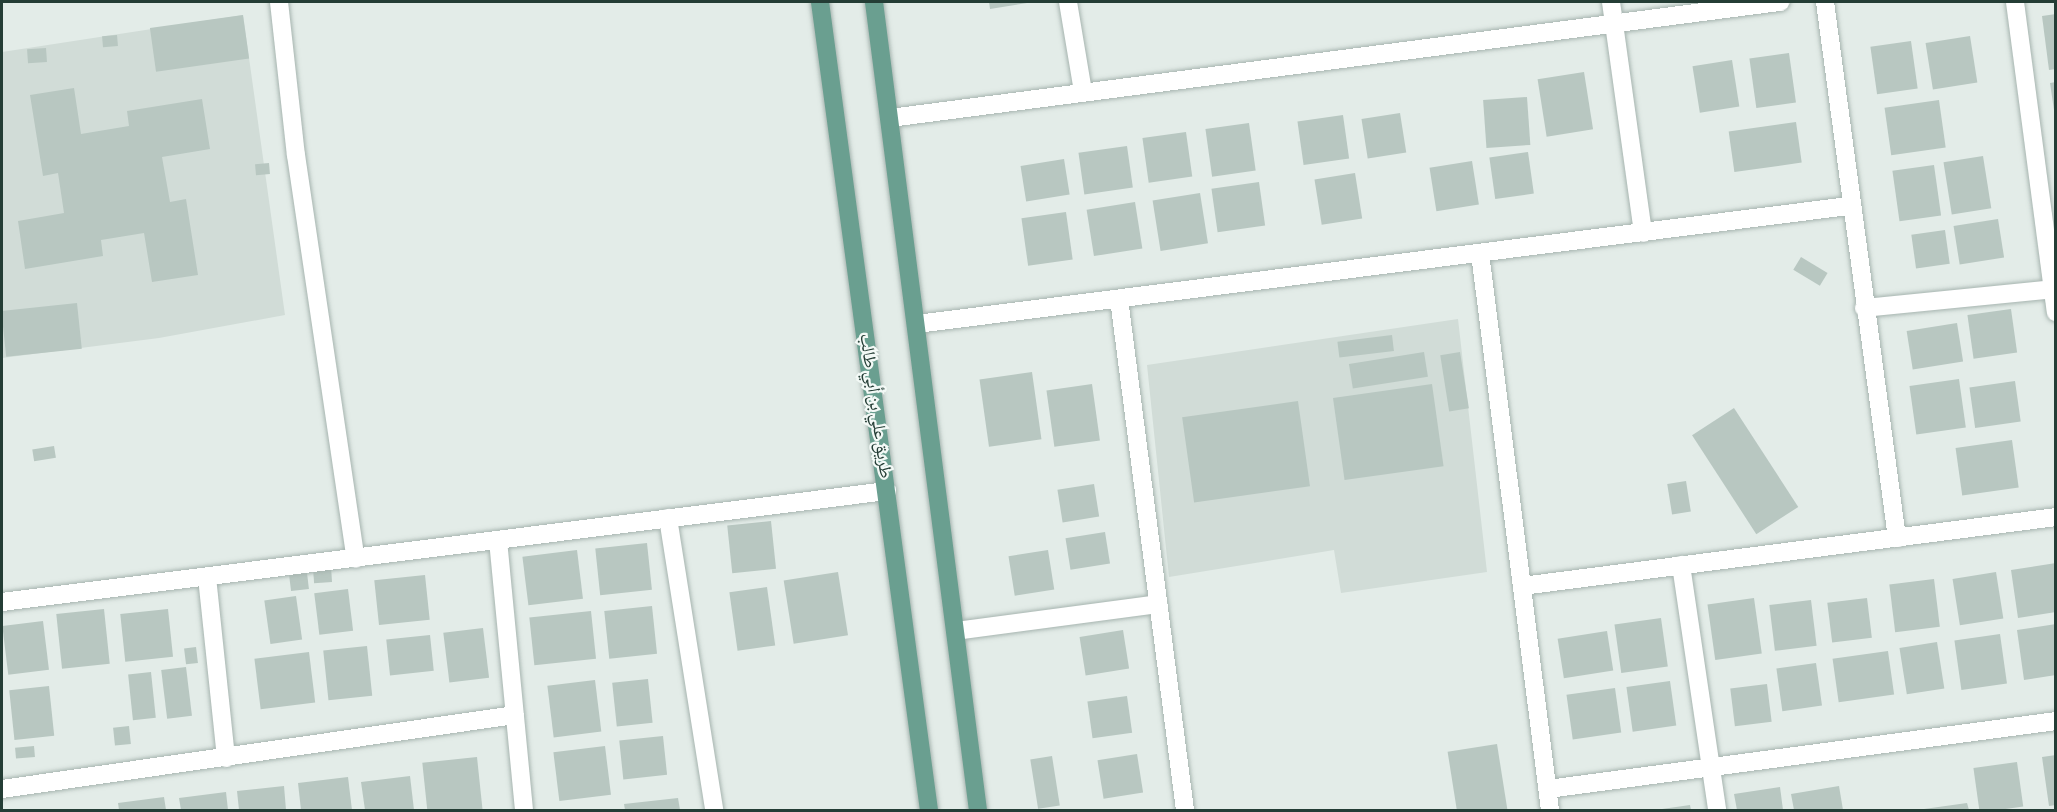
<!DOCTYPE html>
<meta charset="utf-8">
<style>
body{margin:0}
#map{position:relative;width:2057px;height:812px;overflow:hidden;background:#e3ece8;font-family:"Sofia Sans Condensed","Noto Naskh Arabic",sans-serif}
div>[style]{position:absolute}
.built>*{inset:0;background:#d1dcd7}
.building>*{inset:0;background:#b8c7c1;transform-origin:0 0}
.roads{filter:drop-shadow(0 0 2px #a6b4af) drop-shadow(0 0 2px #a6b4af)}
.minor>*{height:18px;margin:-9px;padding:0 9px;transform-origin:9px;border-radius:9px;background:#fff}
.major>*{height:18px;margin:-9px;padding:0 9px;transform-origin:9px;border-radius:9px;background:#6a9f90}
span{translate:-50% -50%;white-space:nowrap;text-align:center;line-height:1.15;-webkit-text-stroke:4.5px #f3f9f6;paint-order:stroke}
.street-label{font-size:18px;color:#243d35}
.frame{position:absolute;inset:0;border:3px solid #243d35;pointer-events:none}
</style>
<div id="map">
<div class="built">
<i style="clip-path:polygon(243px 15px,285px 315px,159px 338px,2px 358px,2px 52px)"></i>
<i style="clip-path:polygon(1458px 319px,1487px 572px,1341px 593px,1334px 550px,1169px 577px,1147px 365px)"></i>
</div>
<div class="building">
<i style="clip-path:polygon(989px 2px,1026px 2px,1027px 3px,990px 9px)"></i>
<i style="clip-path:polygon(2056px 14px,2056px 69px,2049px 70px,2042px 16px)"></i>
<i style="left:243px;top:15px;width:44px;height:94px;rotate:82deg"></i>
<i style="left:117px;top:35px;width:11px;height:15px;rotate:85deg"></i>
<i style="left:1970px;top:36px;width:47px;height:45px;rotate:81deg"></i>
<i style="left:1911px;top:41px;width:48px;height:41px;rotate:82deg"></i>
<i style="left:46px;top:48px;width:14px;height:19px;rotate:86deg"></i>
<i style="left:1789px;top:53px;width:50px;height:40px;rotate:82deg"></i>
<i style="left:1732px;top:60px;width:47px;height:40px;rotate:81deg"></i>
<i style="left:1584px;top:72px;width:58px;height:47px;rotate:81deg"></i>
<i style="clip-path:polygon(2056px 82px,2056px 110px,2054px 110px,2050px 83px)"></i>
<i style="clip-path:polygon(74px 88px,81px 134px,129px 126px,127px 111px,202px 99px,210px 149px,162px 157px,170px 202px,186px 199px,198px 275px,152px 282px,144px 233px,101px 240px,103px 256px,25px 269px,18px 221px,64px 213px,58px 173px,43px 176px,30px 95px)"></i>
<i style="left:1527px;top:97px;width:48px;height:44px;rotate:86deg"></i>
<i style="left:1939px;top:100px;width:48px;height:55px;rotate:82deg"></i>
<i style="left:1400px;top:113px;width:40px;height:39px;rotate:81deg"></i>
<i style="left:1343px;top:115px;width:44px;height:46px;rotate:82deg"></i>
<i style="left:1796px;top:122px;width:41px;height:68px;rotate:82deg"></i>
<i style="left:1249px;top:123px;width:48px;height:44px;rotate:82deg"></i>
<i style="left:1186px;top:132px;width:45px;height:44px;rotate:82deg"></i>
<i style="left:1127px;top:146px;width:42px;height:49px;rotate:82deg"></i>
<i style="left:1528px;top:152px;width:42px;height:39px;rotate:82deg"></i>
<i style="left:1983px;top:156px;width:53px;height:40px;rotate:81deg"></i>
<i style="left:1064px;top:159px;width:36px;height:44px;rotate:81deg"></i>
<i style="left:1472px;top:161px;width:44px;height:43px;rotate:81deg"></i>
<i style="left:269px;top:163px;width:11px;height:14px;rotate:85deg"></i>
<i style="left:1934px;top:165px;width:51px;height:42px;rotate:82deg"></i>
<i style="left:1355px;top:173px;width:46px;height:41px;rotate:81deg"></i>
<i style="left:1259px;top:182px;width:44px;height:48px;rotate:82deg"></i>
<i style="left:1200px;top:193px;width:51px;height:48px;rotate:81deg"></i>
<i style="left:1135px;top:202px;width:47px;height:49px;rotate:81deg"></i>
<i style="left:1066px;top:212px;width:48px;height:45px;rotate:82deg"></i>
<i style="left:1998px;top:219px;width:39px;height:45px;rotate:81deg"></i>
<i style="left:1945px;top:230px;width:34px;height:34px;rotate:82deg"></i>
<i style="left:1801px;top:257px;width:31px;height:15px;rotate:31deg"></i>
<i style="left:77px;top:303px;width:46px;height:76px;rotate:84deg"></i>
<i style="left:2011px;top:309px;width:44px;height:44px;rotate:82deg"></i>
<i style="left:1957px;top:323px;width:39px;height:51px;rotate:81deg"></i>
<i style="left:1392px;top:335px;width:16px;height:55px;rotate:83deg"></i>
<i style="left:1424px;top:352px;width:25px;height:76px;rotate:81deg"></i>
<i style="left:1460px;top:352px;width:57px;height:20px;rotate:81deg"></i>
<i style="left:1032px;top:372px;width:68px;height:53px;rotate:82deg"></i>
<i style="left:1959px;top:379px;width:49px;height:50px;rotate:82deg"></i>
<i style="left:2015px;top:381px;width:41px;height:46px;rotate:82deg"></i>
<i style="left:1092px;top:384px;width:57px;height:46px;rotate:82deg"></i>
<i style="left:1432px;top:384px;width:83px;height:100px;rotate:82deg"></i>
<i style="left:1298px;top:401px;width:86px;height:117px;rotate:82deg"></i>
<i style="left:1734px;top:408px;width:118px;height:50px;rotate:57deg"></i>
<i style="left:2012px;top:440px;width:48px;height:57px;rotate:82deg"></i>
<i style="left:54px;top:446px;width:12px;height:22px;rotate:81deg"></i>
<i style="left:1686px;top:481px;width:31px;height:19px;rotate:81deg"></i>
<i style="left:1094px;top:484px;width:33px;height:37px;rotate:81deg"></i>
<i style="left:771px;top:521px;width:48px;height:44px;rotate:84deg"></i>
<i style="left:1105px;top:532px;width:32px;height:40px;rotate:81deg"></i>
<i style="left:647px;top:543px;width:47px;height:52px;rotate:84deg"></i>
<i style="left:577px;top:550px;width:49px;height:55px;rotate:83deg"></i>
<i style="left:1048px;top:550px;width:40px;height:40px;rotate:81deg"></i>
<i style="clip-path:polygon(2056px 563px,2056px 612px,2018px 618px,2011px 570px)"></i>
<i style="left:331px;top:567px;width:15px;height:18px;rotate:86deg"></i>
<i style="left:838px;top:572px;width:64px;height:55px;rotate:81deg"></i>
<i style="left:1996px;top:572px;width:47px;height:44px;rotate:81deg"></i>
<i style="left:307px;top:573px;width:16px;height:18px;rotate:83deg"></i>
<i style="left:425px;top:575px;width:45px;height:51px;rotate:84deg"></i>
<i style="left:1934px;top:579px;width:48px;height:45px;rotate:83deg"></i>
<i style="left:767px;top:587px;width:59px;height:38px;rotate:82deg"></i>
<i style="left:348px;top:589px;width:42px;height:34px;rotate:83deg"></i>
<i style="left:296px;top:596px;width:44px;height:32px;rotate:82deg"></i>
<i style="left:1754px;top:598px;width:56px;height:47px;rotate:82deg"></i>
<i style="left:1867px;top:598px;width:40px;height:40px;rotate:83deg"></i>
<i style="left:1811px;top:600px;width:46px;height:42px;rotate:83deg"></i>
<i style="left:652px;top:606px;width:48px;height:48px;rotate:84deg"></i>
<i style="left:104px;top:609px;width:55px;height:48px;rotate:84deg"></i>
<i style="left:168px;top:609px;width:48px;height:48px;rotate:84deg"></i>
<i style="left:591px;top:611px;width:48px;height:62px;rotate:84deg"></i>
<i style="left:1661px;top:618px;width:49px;height:47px;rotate:82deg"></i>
<i style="left:43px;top:621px;width:49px;height:41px;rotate:83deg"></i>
<i style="clip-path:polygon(2056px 624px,2056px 675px,2024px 680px,2017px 630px)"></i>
<i style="left:483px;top:628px;width:50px;height:40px;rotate:83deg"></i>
<i style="left:1123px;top:630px;width:39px;height:44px;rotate:81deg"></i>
<i style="left:1607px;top:631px;width:40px;height:50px;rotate:81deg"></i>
<i style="left:2000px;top:634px;width:50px;height:46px;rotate:82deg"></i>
<i style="left:430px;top:635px;width:36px;height:44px;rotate:84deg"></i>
<i style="left:1937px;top:642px;width:47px;height:38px;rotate:81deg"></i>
<i style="left:367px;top:646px;width:50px;height:44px;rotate:84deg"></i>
<i style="left:196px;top:647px;width:16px;height:12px;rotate:83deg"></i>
<i style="left:1888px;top:651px;width:44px;height:56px;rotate:82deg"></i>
<i style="left:309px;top:652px;width:51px;height:55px;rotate:83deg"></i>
<i style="left:1816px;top:663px;width:43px;height:40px;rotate:82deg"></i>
<i style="left:186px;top:667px;width:49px;height:25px;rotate:83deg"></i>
<i style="left:151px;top:672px;width:46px;height:23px;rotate:84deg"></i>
<i style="left:648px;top:679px;width:44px;height:36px;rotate:84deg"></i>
<i style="left:595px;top:680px;width:52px;height:48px;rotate:83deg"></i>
<i style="left:1670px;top:681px;width:45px;height:44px;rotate:82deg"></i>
<i style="left:1767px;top:684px;width:38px;height:37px;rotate:83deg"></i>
<i style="left:49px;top:686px;width:50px;height:40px;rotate:84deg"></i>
<i style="left:1615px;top:688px;width:45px;height:49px;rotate:82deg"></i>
<i style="left:1127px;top:696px;width:37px;height:40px;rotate:82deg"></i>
<i style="left:129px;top:726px;width:18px;height:16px;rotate:84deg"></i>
<i style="left:663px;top:736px;width:39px;height:44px;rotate:84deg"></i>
<i style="left:1497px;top:744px;width:67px;height:50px;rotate:81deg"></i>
<i style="left:34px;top:746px;width:11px;height:19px;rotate:85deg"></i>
<i style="left:605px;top:746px;width:49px;height:52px;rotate:83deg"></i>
<i style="left:1137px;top:754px;width:39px;height:40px;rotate:81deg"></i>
<i style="clip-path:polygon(2056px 755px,2056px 805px,2049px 806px,2042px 757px)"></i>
<i style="left:1052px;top:756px;width:50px;height:22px;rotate:81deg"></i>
<i style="left:477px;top:757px;width:53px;height:55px;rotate:84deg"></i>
<i style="left:2017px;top:762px;width:45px;height:44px;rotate:82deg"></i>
<i style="clip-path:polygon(410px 776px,414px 810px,365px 810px,361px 782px)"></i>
<i style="clip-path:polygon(348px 777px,352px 810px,301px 810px,298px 783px)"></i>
<i style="clip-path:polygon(284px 786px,286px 810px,239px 810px,237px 791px)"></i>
<i style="clip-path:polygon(1839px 786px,1843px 810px,1794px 810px,1791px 794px)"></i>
<i style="clip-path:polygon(1780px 787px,1783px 810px,1737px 810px,1734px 794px)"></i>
<i style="clip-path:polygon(226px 792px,228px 810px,181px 810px,179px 798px)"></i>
<i style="clip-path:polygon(164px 797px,166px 810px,119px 810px,118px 803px)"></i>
<i style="clip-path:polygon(678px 798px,680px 810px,625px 810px,624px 804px)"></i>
<i style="clip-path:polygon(1967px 803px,1969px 810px,1924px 810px,1924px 809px)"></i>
<i style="clip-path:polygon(1690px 805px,1691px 810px,1662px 810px,1662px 809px)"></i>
</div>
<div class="roads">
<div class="minor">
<i style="left:279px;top:2px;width:154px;rotate:83.7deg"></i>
<i style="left:296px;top:155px;width:408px;rotate:81.6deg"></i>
<i style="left:1068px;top:2px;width:91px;rotate:80.5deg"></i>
<i style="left:1611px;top:2px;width:233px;rotate:82.1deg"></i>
<i style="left:1825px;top:2px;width:541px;rotate:82.35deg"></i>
<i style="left:2015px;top:2px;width:313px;rotate:82.5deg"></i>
<i style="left:890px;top:118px;width:898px;rotate:-7.43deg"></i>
<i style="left:1480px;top:253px;width:561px;rotate:82.84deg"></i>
<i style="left:1119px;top:299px;width:515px;rotate:82.64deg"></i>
<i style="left:1864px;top:308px;width:193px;rotate:-5.7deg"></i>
<i style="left:917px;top:324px;width:939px;rotate:-7.22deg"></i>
<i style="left:668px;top:518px;width:296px;rotate:81deg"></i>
<i style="left:498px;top:540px;width:271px;rotate:84.5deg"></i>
<i style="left:1681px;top:565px;width:248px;rotate:81.6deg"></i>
<i style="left:207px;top:577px;width:182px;rotate:84deg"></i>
<i style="left:1522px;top:586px;width:538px;rotate:-7.36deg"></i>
<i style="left:2px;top:602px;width:892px;rotate:-7.15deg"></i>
<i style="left:956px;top:631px;width:204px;rotate:-7.6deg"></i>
<i style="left:2px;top:789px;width:518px;rotate:-8.21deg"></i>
<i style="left:1548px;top:789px;width:513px;rotate:-7.62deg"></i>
</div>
<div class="major">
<i style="left:820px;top:2px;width:815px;rotate:82.32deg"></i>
<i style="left:874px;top:2px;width:815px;rotate:82.67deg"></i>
</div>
</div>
<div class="street-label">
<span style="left:875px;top:406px;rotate:82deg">طريق علي بن أبي طالب</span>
</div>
<div class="frame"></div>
</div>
